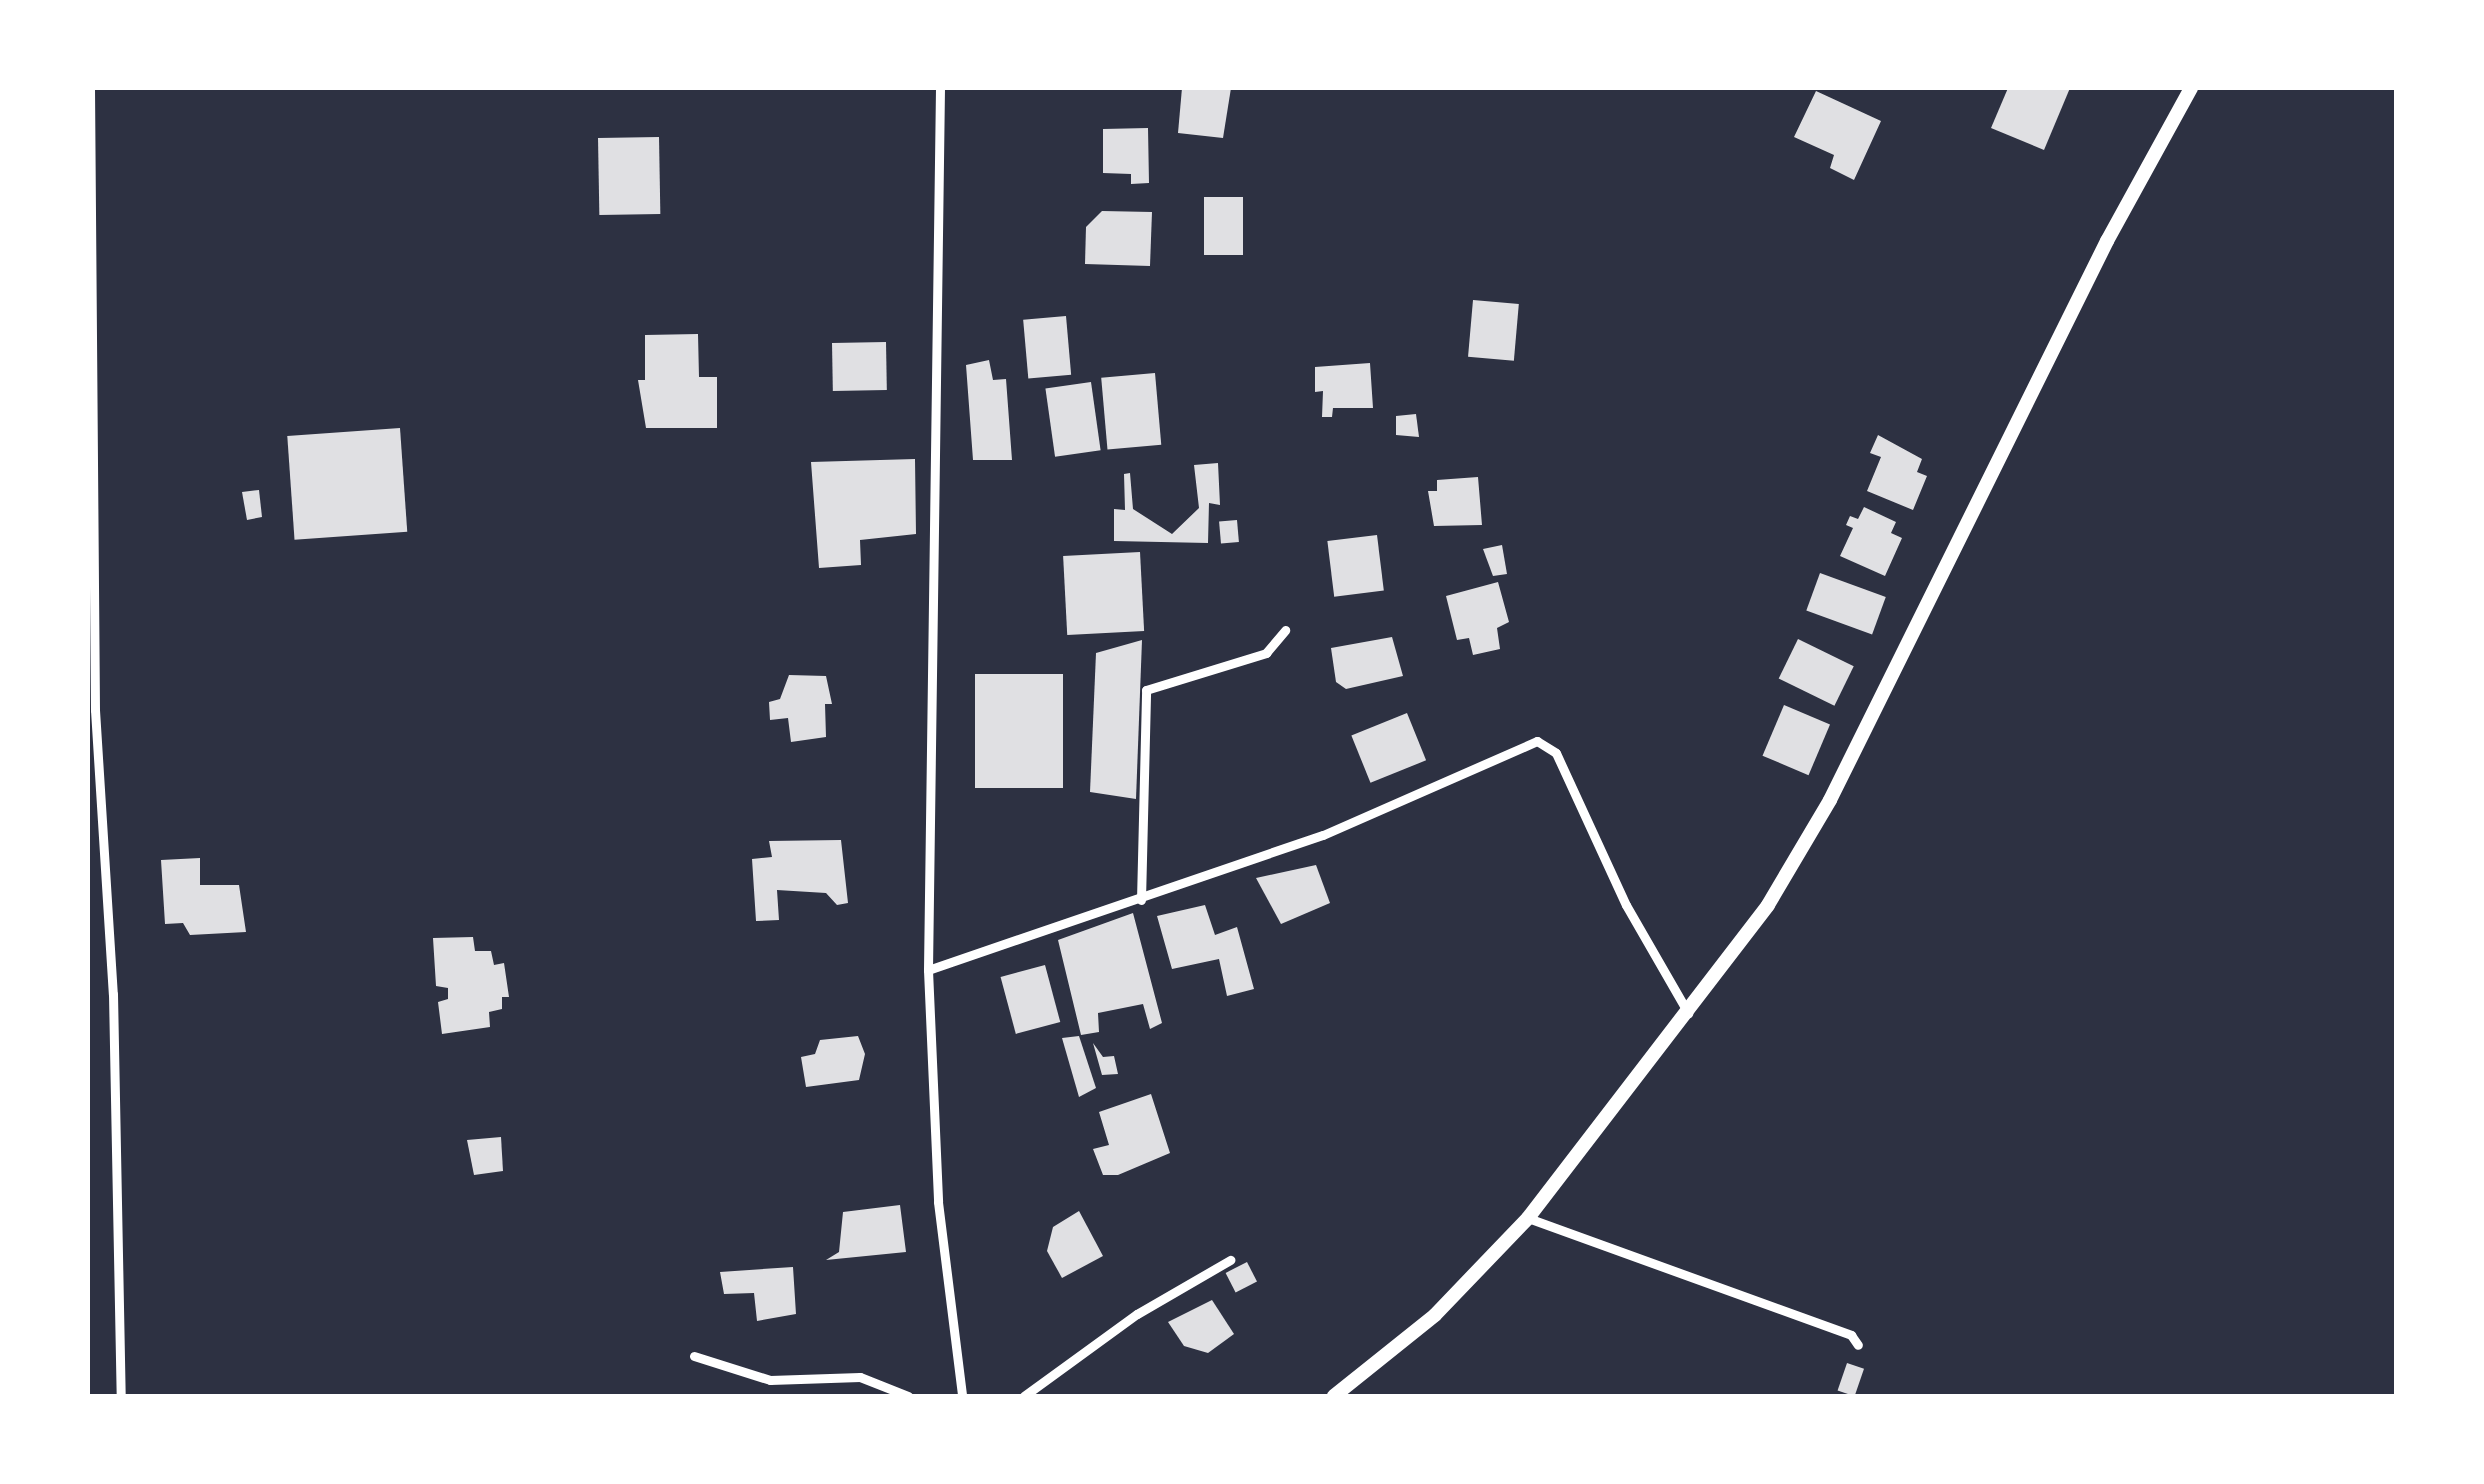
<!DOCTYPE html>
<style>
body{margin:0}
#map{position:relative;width:2484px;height:1484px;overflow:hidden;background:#2d3142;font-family:Lora,serif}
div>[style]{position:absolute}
.building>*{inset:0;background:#e0e0e3;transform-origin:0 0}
.minor>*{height:9px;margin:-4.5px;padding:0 4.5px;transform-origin:4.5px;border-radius:4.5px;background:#fff}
.secondary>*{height:14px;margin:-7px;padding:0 7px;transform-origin:7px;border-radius:7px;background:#fff}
span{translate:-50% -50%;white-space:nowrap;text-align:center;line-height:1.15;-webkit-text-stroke:8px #fff;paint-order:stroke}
.frame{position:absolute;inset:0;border:90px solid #fff;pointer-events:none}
</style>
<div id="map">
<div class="building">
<i style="clip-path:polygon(1182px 88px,1231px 88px,1223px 138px,1178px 133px)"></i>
<i style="clip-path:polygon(2008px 88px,2070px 88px,2044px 150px,1991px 128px)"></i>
<i style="clip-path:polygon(1816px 91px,1881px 121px,1854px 180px,1830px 168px,1834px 155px,1794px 137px)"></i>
<i style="clip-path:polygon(1148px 128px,1149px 183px,1131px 184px,1131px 174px,1103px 173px,1103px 129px)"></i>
<i style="left:659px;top:137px;width:77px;height:61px;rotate:89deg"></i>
<i style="left:1204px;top:197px;width:39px;height:58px"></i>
<i style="clip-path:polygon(1102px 211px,1152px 212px,1150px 266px,1085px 264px,1086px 227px)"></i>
<i style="left:1473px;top:300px;width:46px;height:57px;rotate:5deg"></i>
<i style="left:1066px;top:316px;width:59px;height:43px;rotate:85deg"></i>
<i style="clip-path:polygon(698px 334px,699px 377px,717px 377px,717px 428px,646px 428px,638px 380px,645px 380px,645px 335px)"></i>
<i style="left:886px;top:342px;width:48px;height:54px;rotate:89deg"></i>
<i style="clip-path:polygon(989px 360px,993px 380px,1006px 379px,1012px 460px,973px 460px,966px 365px)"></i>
<i style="clip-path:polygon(1370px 363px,1373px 408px,1333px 408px,1332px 417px,1322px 417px,1323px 391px,1315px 392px,1315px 367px)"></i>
<i style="left:1155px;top:373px;width:72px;height:54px;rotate:85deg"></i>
<i style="left:1091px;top:382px;width:69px;height:46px;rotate:82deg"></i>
<i style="clip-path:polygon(1416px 414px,1419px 437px,1396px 435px,1396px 416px)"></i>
<i style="left:400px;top:428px;width:104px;height:113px;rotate:86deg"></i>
<i style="clip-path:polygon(1878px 435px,1922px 459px,1917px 472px,1927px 476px,1913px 510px,1867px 491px,1881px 457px,1870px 453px)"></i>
<i style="clip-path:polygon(915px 459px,916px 534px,860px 540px,861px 565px,819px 568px,811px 462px)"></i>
<i style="clip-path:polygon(1218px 463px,1220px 505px,1209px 503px,1208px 543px,1114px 541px,1114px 509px,1125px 510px,1124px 474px,1130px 473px,1133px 509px,1172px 534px,1199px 508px,1194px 465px)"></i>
<i style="clip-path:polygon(1478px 477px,1482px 525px,1434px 526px,1428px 491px,1437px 491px,1437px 480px)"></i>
<i style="clip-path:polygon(259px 490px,262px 517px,247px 520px,242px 492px)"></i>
<i style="clip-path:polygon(1864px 507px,1896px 522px,1891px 533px,1902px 538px,1885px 576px,1840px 556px,1853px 528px,1846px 525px,1850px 516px,1858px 519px)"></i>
<i style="left:1237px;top:520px;width:22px;height:18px;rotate:85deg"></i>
<i style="left:1377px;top:535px;width:56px;height:50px;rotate:83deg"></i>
<i style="clip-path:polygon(1502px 545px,1507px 574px,1493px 576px,1483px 549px)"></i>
<i style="left:1140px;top:552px;width:79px;height:77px;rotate:87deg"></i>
<i style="left:1820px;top:573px;width:70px;height:40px;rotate:20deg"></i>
<i style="clip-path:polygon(1498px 582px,1509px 622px,1497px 628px,1500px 649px,1473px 655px,1469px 638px,1457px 640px,1446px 596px)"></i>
<i style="clip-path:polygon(1392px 637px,1403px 676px,1346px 689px,1336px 682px,1331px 648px)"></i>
<i style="left:1798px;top:639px;width:62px;height:44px;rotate:26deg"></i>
<i style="clip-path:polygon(1142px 640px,1136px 799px,1090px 792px,1096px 653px)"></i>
<i style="left:975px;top:674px;width:88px;height:114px"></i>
<i style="clip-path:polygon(789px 675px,826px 676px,832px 704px,825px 704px,826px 737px,791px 742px,788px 718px,770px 720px,769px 702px,780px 699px)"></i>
<i style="left:1784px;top:705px;width:50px;height:55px;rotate:23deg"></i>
<i style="left:1407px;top:713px;width:51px;height:60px;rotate:68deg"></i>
<i style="clip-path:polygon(841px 840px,848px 903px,837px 905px,826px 893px,777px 890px,779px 920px,756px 921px,752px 859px,772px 857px,769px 841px)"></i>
<i style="clip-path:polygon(200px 858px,200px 885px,239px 885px,246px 932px,190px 935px,183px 923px,165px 924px,161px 860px)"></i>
<i style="clip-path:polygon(1316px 865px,1330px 903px,1281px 924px,1256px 878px)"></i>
<i style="clip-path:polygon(1205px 905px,1215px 935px,1237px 927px,1254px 989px,1227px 996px,1219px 959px,1172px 969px,1157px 916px)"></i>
<i style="clip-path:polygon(1133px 913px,1162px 1023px,1150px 1029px,1143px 1004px,1098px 1013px,1099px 1032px,1081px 1035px,1058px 940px)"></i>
<i style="clip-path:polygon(473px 937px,475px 951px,491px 951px,494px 965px,504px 963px,509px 997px,502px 997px,502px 1009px,489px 1012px,490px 1027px,442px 1034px,438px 1002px,448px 999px,448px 988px,436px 986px,433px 938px)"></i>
<i style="left:1045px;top:965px;width:59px;height:46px;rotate:75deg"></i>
<i style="clip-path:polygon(858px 1036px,865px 1054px,859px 1080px,806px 1087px,801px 1057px,815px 1054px,820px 1040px)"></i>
<i style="clip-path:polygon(1079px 1036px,1096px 1088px,1079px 1097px,1062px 1038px)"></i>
<i style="clip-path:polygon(1093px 1043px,1103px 1057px,1114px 1056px,1118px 1074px,1102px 1075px)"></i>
<i style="clip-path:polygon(1151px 1094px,1170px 1153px,1118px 1175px,1103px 1175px,1093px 1149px,1109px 1145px,1099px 1112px)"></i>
<i style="clip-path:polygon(501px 1137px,503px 1171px,474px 1175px,467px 1140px)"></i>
<i style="clip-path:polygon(900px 1205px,906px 1252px,826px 1260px,839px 1252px,843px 1212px)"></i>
<i style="clip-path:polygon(1079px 1211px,1103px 1256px,1062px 1278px,1047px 1251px,1053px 1227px)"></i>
<i style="left:1247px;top:1262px;width:22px;height:24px;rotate:63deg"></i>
<i style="clip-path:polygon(793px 1267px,796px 1314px,757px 1321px,754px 1293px,724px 1294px,720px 1272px)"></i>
<i style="clip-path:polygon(1212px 1300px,1234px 1334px,1208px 1353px,1184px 1346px,1168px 1322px)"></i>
<i style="left:1847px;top:1363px;width:18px;height:29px;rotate:19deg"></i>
</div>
<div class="minor">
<i style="left:90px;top:88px;width:622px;rotate:89.54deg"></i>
<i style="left:95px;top:710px;width:285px;rotate:86.4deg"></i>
<i style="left:113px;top:994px;width:402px;rotate:88.9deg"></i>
<i style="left:940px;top:88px;width:882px;rotate:90.78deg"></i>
<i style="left:928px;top:970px;width:232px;rotate:87.5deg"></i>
<i style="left:938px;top:1202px;width:195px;rotate:82.9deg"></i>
<i style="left:1141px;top:900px;width:210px;rotate:-88.6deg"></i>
<i style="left:1146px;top:690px;width:126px;rotate:-17.1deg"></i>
<i style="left:1266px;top:653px;width:30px;rotate:-50deg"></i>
<i style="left:928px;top:970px;width:417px;rotate:-18.9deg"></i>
<i style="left:1323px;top:835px;width:234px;rotate:-23.7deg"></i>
<i style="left:1537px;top:741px;width:22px;rotate:32deg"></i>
<i style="left:1556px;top:753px;width:167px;rotate:65.3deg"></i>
<i style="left:1626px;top:905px;width:125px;rotate:60.1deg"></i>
<i style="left:1528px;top:1218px;width:344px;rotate:19.9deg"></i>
<i style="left:1851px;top:1335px;width:12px;rotate:55deg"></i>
<i style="left:694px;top:1356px;width:80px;rotate:17.5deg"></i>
<i style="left:770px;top:1380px;width:90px;rotate:-1.9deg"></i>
<i style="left:860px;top:1377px;width:52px;rotate:21.6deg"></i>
<i style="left:1024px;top:1396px;width:140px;rotate:-36deg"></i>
<i style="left:1137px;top:1314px;width:108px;rotate:-30.1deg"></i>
</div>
<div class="secondary">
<i style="left:1334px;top:1396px;width:129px;rotate:-38.7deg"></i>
<i style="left:1435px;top:1315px;width:134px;rotate:-46.2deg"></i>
<i style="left:1528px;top:1218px;width:394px;rotate:-52.5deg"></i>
<i style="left:1768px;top:905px;width:122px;rotate:-59.4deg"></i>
<i style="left:1830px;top:800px;width:624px;rotate:-63.64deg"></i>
<i style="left:2107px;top:241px;width:175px;rotate:-61.2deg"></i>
</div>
<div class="frame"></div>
</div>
